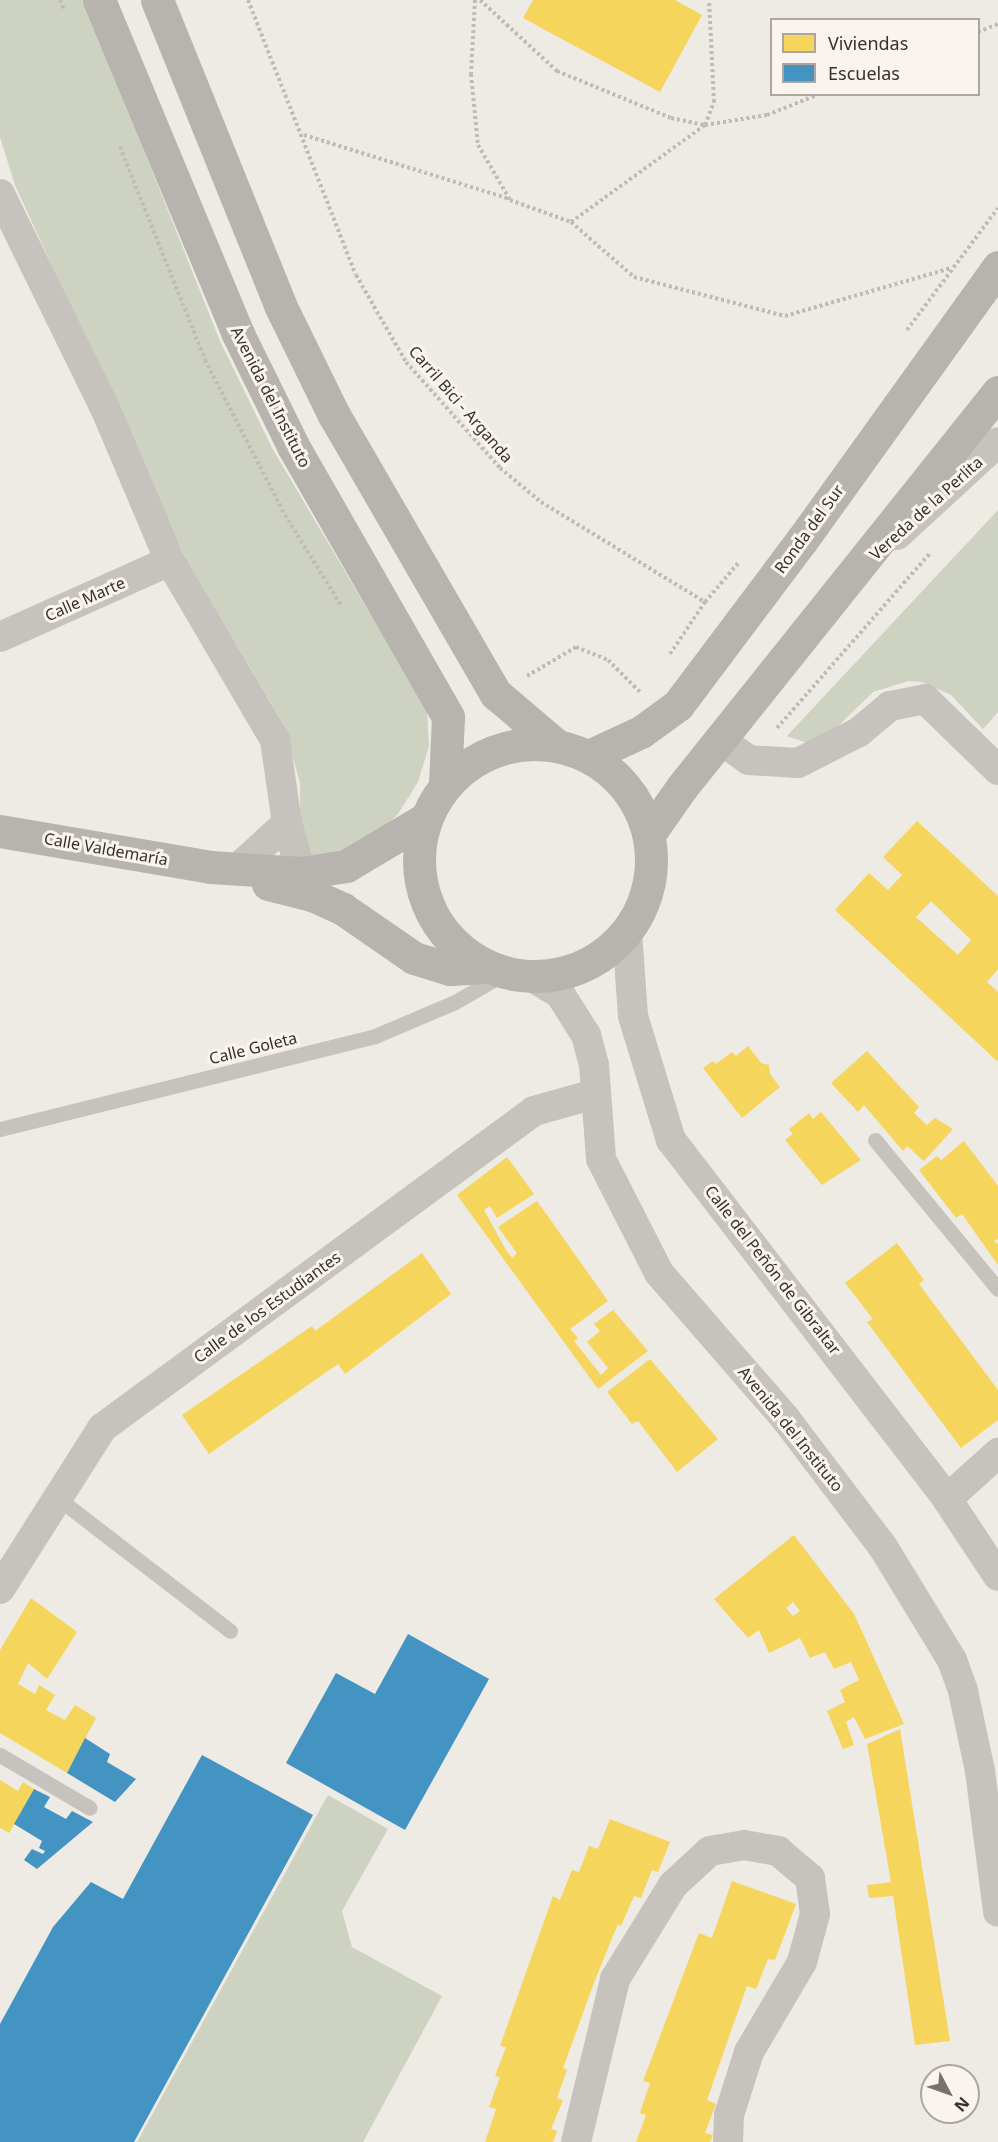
<!DOCTYPE html>
<meta charset="utf-8">
<style>
body{margin:0}
#map{position:relative;width:998px;height:2142px;overflow:hidden;background:#eeeae4;font-family:"Noto Sans",sans-serif}
div>[style]{position:absolute}
.green>*{inset:0;background:#ced2c0}
.homes>*{inset:0;background:#f6d55c}
.schools>*{inset:0;background:#4393c3}
.path>*{height:4px;margin-top:-2px;transform-origin:0;background:repeating-linear-gradient(90deg,#bfbbb6 0 3px,transparent 0 6px)}
.service>*{height:15px;margin:-7.5px;padding:0 7.5px;transform-origin:7.5px;border-radius:7.5px;background:#c6c2bd}
.minor>*{height:30px;margin:-15px;padding:0 15px;transform-origin:15px;border-radius:15px;background:#c6c2bd}
.secondary>*{height:33px;margin:-16.5px;padding:0 16.5px;transform-origin:16.5px;border-radius:16.5px;background:#b7b3ae}
.secondary>.ring{margin:-16.5px;padding:0;box-sizing:content-box;background:none;border:33px solid #b7b3ae;border-radius:50%}
span{translate:-50% -50%;white-space:nowrap;text-align:center;line-height:1.15;-webkit-text-stroke:6px #f9f4ed;paint-order:stroke}
.street-label{font-size:16px;color:#38302b}
.legend{position:absolute;left:770px;top:18px;width:210px;height:78px;box-sizing:border-box;background:#f9f4ed;border:2px solid #aca69f;margin:0;padding:8px 10px;list-style:none;font-size:18px;color:#38302b}
.legend li{display:flex;align-items:center;gap:12px;height:30px}
.legend b{width:30px;border:2px solid #aca69f}
.north{position:absolute;left:920px;top:2064px;width:60px;height:60px;box-sizing:border-box;background:#f9f4ed;border:2px solid #aca69f;border-radius:50%;rotate:131deg;font-size:16px;font-weight:700;line-height:24px;text-align:center;color:#38302b}
.north::after{content:'';display:block;margin:auto;width:21px;height:27px;background:#78716c;clip-path:polygon(50% 0,100% 100%,50% 72%,0 100%)}
</style>
<div id="map">
<div class="green">
<i style="clip-path:polygon(0 0,84px 0,220px 341px,272px 448px,427px 710px,429px 746px,418px 782px,398px 814px,371px 841px,312px 861px,300px 835px,300px 783px,284px 725px,186px 559px,15px 185px,0 137px)"></i>
<i style="clip-path:polygon(998px 510px,998px 712px,983px 729px,951px 695px,922px 682px,908px 681px,873px 692px,830px 734px,810px 744px,787px 736px)"></i>
<i style="clip-path:polygon(328px 1795px,388px 1829px,342px 1911px,352px 1947px,442px 1996px,363px 2142px,137px 2142px)"></i>
</div>
<div class="homes">
<i style="clip-path:polygon(533px 0,675px 0,702px 15px,660px 92px,523px 18px)"></i>
<i style="clip-path:polygon(evenodd,917px 821px,998px 896px,998px 969px,987px 982px,998px 992px,998px 1062px,835px 910px,869px 873px,888px 890px,902px 875px,883px 857px,917px 821px,931px 901px,971px 940px,958px 955px,916px 917px,931px 901px)"></i>
<i style="clip-path:polygon(748px 1046px,761px 1063px,769px 1065px,770px 1074px,780px 1087px,742px 1118px,703px 1068px,713px 1061px,716px 1064px,732px 1052px,736px 1056px)"></i>
<i style="clip-path:polygon(867px 1051px,919px 1107px,914px 1113px,927px 1125px,935px 1118px,953px 1129px,924px 1161px,907px 1146px,903px 1151px,864px 1105px,858px 1112px,831px 1083px)"></i>
<i style="clip-path:polygon(821px 1112px,861px 1160px,822px 1185px,785px 1140px,793px 1134px,789px 1129px,809px 1113px,813px 1119px)"></i>
<i style="clip-path:polygon(964px 1141px,998px 1186px,998px 1239px,994px 1241px,998px 1244px,998px 1265px,962px 1214px,956px 1218px,919px 1170px,937px 1156px,941px 1160px)"></i>
<i style="clip-path:polygon(507px 1157px,534px 1194px,497px 1218px,490px 1206px,484px 1210px,506px 1250px,512px 1258px,517px 1253px,498px 1227px,537px 1201px,608px 1301px,570px 1329px,578px 1338px,574px 1341px,601px 1375px,608px 1368px,587px 1342px,600px 1331px,594px 1324px,613px 1310px,648px 1351px,598px 1389px,457px 1195px)"></i>
<i style="clip-path:polygon(897px 1243px,924px 1280px,919px 1284px,998px 1390px,998px 1420px,961px 1448px,867px 1322px,873px 1319px,845px 1283px)"></i>
<i style="clip-path:polygon(422px 1253px,451px 1294px,345px 1374px,338px 1364px,209px 1454px,182px 1415px,312px 1326px,315px 1331px)"></i>
<i style="clip-path:polygon(650px 1359px,718px 1439px,677px 1472px,638px 1421px,632px 1424px,607px 1392px)"></i>
<i style="clip-path:polygon(evenodd,794px 1535px,854px 1614px,904px 1724px,865px 1739px,854px 1717px,846px 1722px,854px 1745px,843px 1749px,827px 1711px,845px 1702px,840px 1690px,859px 1680px,851px 1662px,834px 1669px,825px 1652px,810px 1658px,800px 1638px,769px 1653px,759px 1630px,748px 1638px,714px 1599px,794px 1535px,793px 1602px,800px 1611px,793px 1616px,786px 1608px,793px 1602px)"></i>
<i style="clip-path:polygon(31px 1598px,77px 1632px,47px 1679px,28px 1663px,18px 1684px,35px 1694px,39px 1685px,55px 1695px,46px 1710px,65px 1720px,75px 1705px,96px 1718px,67px 1773px,0 1733px,0 1650px)"></i>
<i style="clip-path:polygon(900px 1729px,950px 2041px,915px 2045px,893px 1896px,869px 1898px,867px 1885px,891px 1882px,867px 1744px)"></i>
<i style="clip-path:polygon(0 1780px,18px 1791px,23px 1782px,34px 1789px,9px 1833px,0 1828px)"></i>
<i style="clip-path:polygon(610px 1819px,670px 1842px,658px 1872px,652px 1870px,641px 1898px,634px 1896px,621px 1926px,618px 1924px,595px 1980px,563px 2068px,567px 2070px,557px 2098px,563px 2100px,551px 2129px,557px 2131px,553px 2142px,485px 2142px,496px 2109px,489px 2107px,500px 2077px,495px 2076px,506px 2047px,500px 2046px,553px 1896px,560px 1900px,572px 1870px,579px 1872px,589px 1846px,598px 1849px)"></i>
<i style="clip-path:polygon(732px 1881px,796px 1904px,775px 1960px,768px 1959px,756px 1989px,747px 1986px,737px 2014px,707px 2100px,716px 2104px,705px 2133px,713px 2135px,710px 2142px,636px 2142px,646px 2115px,640px 2113px,650px 2083px,643px 2081px,699px 1933px,712px 1938px)"></i>
</div>
<div class="schools">
<i style="clip-path:polygon(408px 1634px,489px 1679px,405px 1830px,286px 1763px,336px 1673px,375px 1694px)"></i>
<i style="clip-path:polygon(85px 1738px,110px 1754px,107px 1762px,136px 1779px,115px 1802px,67px 1773px)"></i>
<i style="clip-path:polygon(202px 1755px,313px 1815px,134px 2142px,0 2142px,0 2024px,53px 1927px,91px 1882px,123px 1899px)"></i>
<i style="clip-path:polygon(34px 1789px,50px 1797px,44px 1807px,66px 1819px,72px 1811px,93px 1822px,37px 1869px,24px 1860px,32px 1849px,43px 1854px,45px 1851px,39px 1848px,42px 1841px,14px 1824px)"></i>
</div>
<div class="path">
<i style="left:60px;top:0;width:11px;rotate:68deg"></i>
<i style="left:248px;top:0;width:295px;rotate:68.6deg"></i>
<i style="left:356px;top:275px;width:100px;rotate:60.1deg"></i>
<i style="left:406px;top:362px;width:142px;rotate:48.4deg"></i>
<i style="left:500px;top:468px;width:53px;rotate:39.7deg"></i>
<i style="left:541px;top:502px;width:192px;rotate:31.4deg"></i>
<i style="left:475px;top:0;width:74px;rotate:93.1deg"></i>
<i style="left:471px;top:74px;width:71px;rotate:84.4deg"></i>
<i style="left:478px;top:145px;width:64px;rotate:59.8deg"></i>
<i style="left:510px;top:200px;width:65px;rotate:19.8deg"></i>
<i style="left:571px;top:222px;width:84px;rotate:41.1deg"></i>
<i style="left:634px;top:277px;width:156px;rotate:14.5deg"></i>
<i style="left:785px;top:316px;width:173px;rotate:-16.1deg"></i>
<i style="left:480px;top:0;width:105px;rotate:42.7deg"></i>
<i style="left:557px;top:71px;width:123px;rotate:22.4deg"></i>
<i style="left:671px;top:118px;width:35px;rotate:12deg"></i>
<i style="left:705px;top:125px;width:63px;rotate:-9.2deg"></i>
<i style="left:767px;top:115px;width:56px;rotate:-22deg"></i>
<i style="left:978px;top:32px;width:22px;rotate:-22deg"></i>
<i style="left:304px;top:135px;width:215px;rotate:17.3deg"></i>
<i style="left:120px;top:147px;width:229px;rotate:68.2deg"></i>
<i style="left:205px;top:360px;width:174px;rotate:62.7deg"></i>
<i style="left:285px;top:515px;width:108px;rotate:58.2deg"></i>
<i style="left:571px;top:222px;width:165px;rotate:-35.9deg"></i>
<i style="left:705px;top:125px;width:25px;rotate:-69deg"></i>
<i style="left:714px;top:102px;width:102px;rotate:-92.8deg"></i>
<i style="left:907px;top:330px;width:152px;rotate:-53.3deg"></i>
<i style="left:670px;top:654px;width:63px;rotate:-56.1deg"></i>
<i style="left:705px;top:602px;width:52px;rotate:-49.6deg"></i>
<i style="left:527px;top:676px;width:57px;rotate:-30.6deg"></i>
<i style="left:576px;top:647px;width:35px;rotate:22deg"></i>
<i style="left:608px;top:660px;width:45px;rotate:45deg"></i>
<i style="left:777px;top:728px;width:232px;rotate:-48.8deg"></i>
</div>
<div class="service">
<i style="left:0;top:1129px;width:386px;rotate:-13.9deg"></i>
<i style="left:375px;top:1036px;width:87px;rotate:-23deg"></i>
<i style="left:455px;top:1002px;width:58px;rotate:-30.1deg"></i>
<i style="left:875px;top:1140px;width:193px;rotate:50.5deg"></i>
<i style="left:55px;top:1496px;width:221px;rotate:37.6deg"></i>
<i style="left:0;top:1755px;width:104px;rotate:30.5deg"></i>
</div>
<div class="minor">
<i style="left:0;top:194px;width:238px;rotate:63.9deg"></i>
<i style="left:105px;top:408px;width:166px;rotate:67deg"></i>
<i style="left:170px;top:561px;width:208px;rotate:59.6deg"></i>
<i style="left:275px;top:740px;width:84px;rotate:81.8deg"></i>
<i style="left:287px;top:823px;width:52px;rotate:74.4deg"></i>
<i style="left:301px;top:873px;width:22px;rotate:63deg"></i>
<i style="left:897px;top:535px;width:137px;rotate:-42.6deg"></i>
<i style="left:0;top:637px;width:186px;rotate:-24.1deg"></i>
<i style="left:721px;top:740px;width:34px;rotate:36deg"></i>
<i style="left:749px;top:760px;width:49px;rotate:3.5deg"></i>
<i style="left:798px;top:763px;width:68px;rotate:-26.9deg"></i>
<i style="left:859px;top:732px;width:40px;rotate:-40deg"></i>
<i style="left:890px;top:706px;width:36px;rotate:-11deg"></i>
<i style="left:925px;top:699px;width:102px;rotate:44.2deg"></i>
<i style="left:237px;top:869px;width:68px;rotate:-42.6deg"></i>
<i style="left:627px;top:932px;width:84px;rotate:85.9deg"></i>
<i style="left:633px;top:1016px;width:130px;rotate:73deg"></i>
<i style="left:671px;top:1140px;width:453px;rotate:52.4deg"></i>
<i style="left:947px;top:1499px;width:92px;rotate:56.5deg"></i>
<i style="left:532px;top:977px;width:33px;rotate:31deg"></i>
<i style="left:560px;top:994px;width:49px;rotate:57.6deg"></i>
<i style="left:586px;top:1035px;width:31px;rotate:75deg"></i>
<i style="left:594px;top:1065px;width:94px;rotate:85.7deg"></i>
<i style="left:601px;top:1159px;width:128px;rotate:63deg"></i>
<i style="left:659px;top:1273px;width:192px;rotate:49deg"></i>
<i style="left:785px;top:1418px;width:162px;rotate:52.8deg"></i>
<i style="left:883px;top:1547px;width:132px;rotate:58.6deg"></i>
<i style="left:952px;top:1660px;width:33px;rotate:70deg"></i>
<i style="left:963px;top:1691px;width:82px;rotate:78deg"></i>
<i style="left:980px;top:1771px;width:142px;rotate:82.7deg"></i>
<i style="left:947px;top:1499px;width:69px;rotate:-42deg"></i>
<i style="left:0;top:1589px;width:191px;rotate:-57.6deg"></i>
<i style="left:102px;top:1428px;width:536px;rotate:-36.27deg"></i>
<i style="left:534px;top:1111px;width:63px;rotate:-15.6deg"></i>
<i style="left:576px;top:2142px;width:168px;rotate:-76.5deg"></i>
<i style="left:615px;top:1979px;width:110px;rotate:-58.3deg"></i>
<i style="left:673px;top:1885px;width:50px;rotate:-42.6deg"></i>
<i style="left:710px;top:1851px;width:35px;rotate:-10deg"></i>
<i style="left:744px;top:1845px;width:35px;rotate:10deg"></i>
<i style="left:778px;top:1851px;width:42px;rotate:40.2deg"></i>
<i style="left:810px;top:1878px;width:36px;rotate:82deg"></i>
<i style="left:815px;top:1914px;width:50px;rotate:105.2deg"></i>
<i style="left:802px;top:1962px;width:104px;rotate:120.5deg"></i>
<i style="left:749px;top:2052px;width:66px;rotate:107.6deg"></i>
<i style="left:729px;top:2115px;width:27px;rotate:92deg"></i>
</div>
<div class="secondary">
<i style="left:99px;top:0;width:362px;rotate:67.4deg"></i>
<i style="left:238px;top:334px;width:125px;rotate:63.8deg"></i>
<i style="left:293px;top:446px;width:312px;rotate:60.2deg"></i>
<i style="left:448px;top:717px;width:67px;rotate:92.6deg"></i>
<i style="left:157px;top:0;width:329px;rotate:68deg"></i>
<i style="left:280px;top:305px;width:123px;rotate:63.9deg"></i>
<i style="left:334px;top:415px;width:323px;rotate:59.9deg"></i>
<i style="left:496px;top:694px;width:77px;rotate:40.3deg"></i>
<i class="ring" style="left:419px;top:744px;width:199px;height:199px"></i>
<i style="left:589px;top:756px;width:57px;rotate:-24.8deg"></i>
<i style="left:641px;top:732px;width:46px;rotate:-36.1deg"></i>
<i style="left:678px;top:705px;width:206px;rotate:-53.1deg"></i>
<i style="left:802px;top:540px;width:336px;rotate:-54.3deg"></i>
<i style="left:0;top:831px;width:214px;rotate:9.7deg"></i>
<i style="left:211px;top:867px;width:90px;rotate:3.8deg"></i>
<i style="left:301px;top:873px;width:46px;rotate:-8.8deg"></i>
<i style="left:346px;top:866px;width:92px;rotate:-30.7deg"></i>
<i style="left:649px;top:834px;width:57px;rotate:-54.9deg"></i>
<i style="left:682px;top:787px;width:506px;rotate:-51.34deg"></i>
<i style="left:268px;top:884px;width:45px;rotate:14deg"></i>
<i style="left:312px;top:895px;width:34px;rotate:24deg"></i>
<i style="left:343px;top:909px;width:86px;rotate:34.6deg"></i>
<i style="left:414px;top:958px;width:38px;rotate:17deg"></i>
<i style="left:450px;top:969px;width:36px;rotate:-3deg"></i>
</div>
<div class="street-label">
<span style="left:271px;top:397px;rotate:63deg">Avenida del Instituto</span>
<span style="left:461px;top:404px;rotate:49deg">Carril Bici - Arganda</span>
<span style="left:926px;top:508px;rotate:-42deg">Vereda de la Perlita</span>
<span style="left:809px;top:529px;rotate:-54deg">Ronda del Sur</span>
<span style="left:85px;top:599px;rotate:-24deg">Calle Marte</span>
<span style="left:106px;top:849px;rotate:10deg">Calle Valdemaría</span>
<span style="left:253px;top:1048px;rotate:-14deg">Calle Goleta</span>
<span style="left:773px;top:1270px;rotate:52deg">Calle del Peñón de Gibraltar</span>
<span style="left:267px;top:1307px;rotate:-36deg">Calle de los Estudiantes</span>
<span style="left:791px;top:1429px;rotate:51deg">Avenida del Instituto</span>
</div>
<ul class="legend">
<li><b style="height:16px;background:#f6d55c"></b>Viviendas</li>
<li><b style="height:16px;background:#4393c3"></b>Escuelas</li>
</ul>
<div class="north">N</div>
</div>
